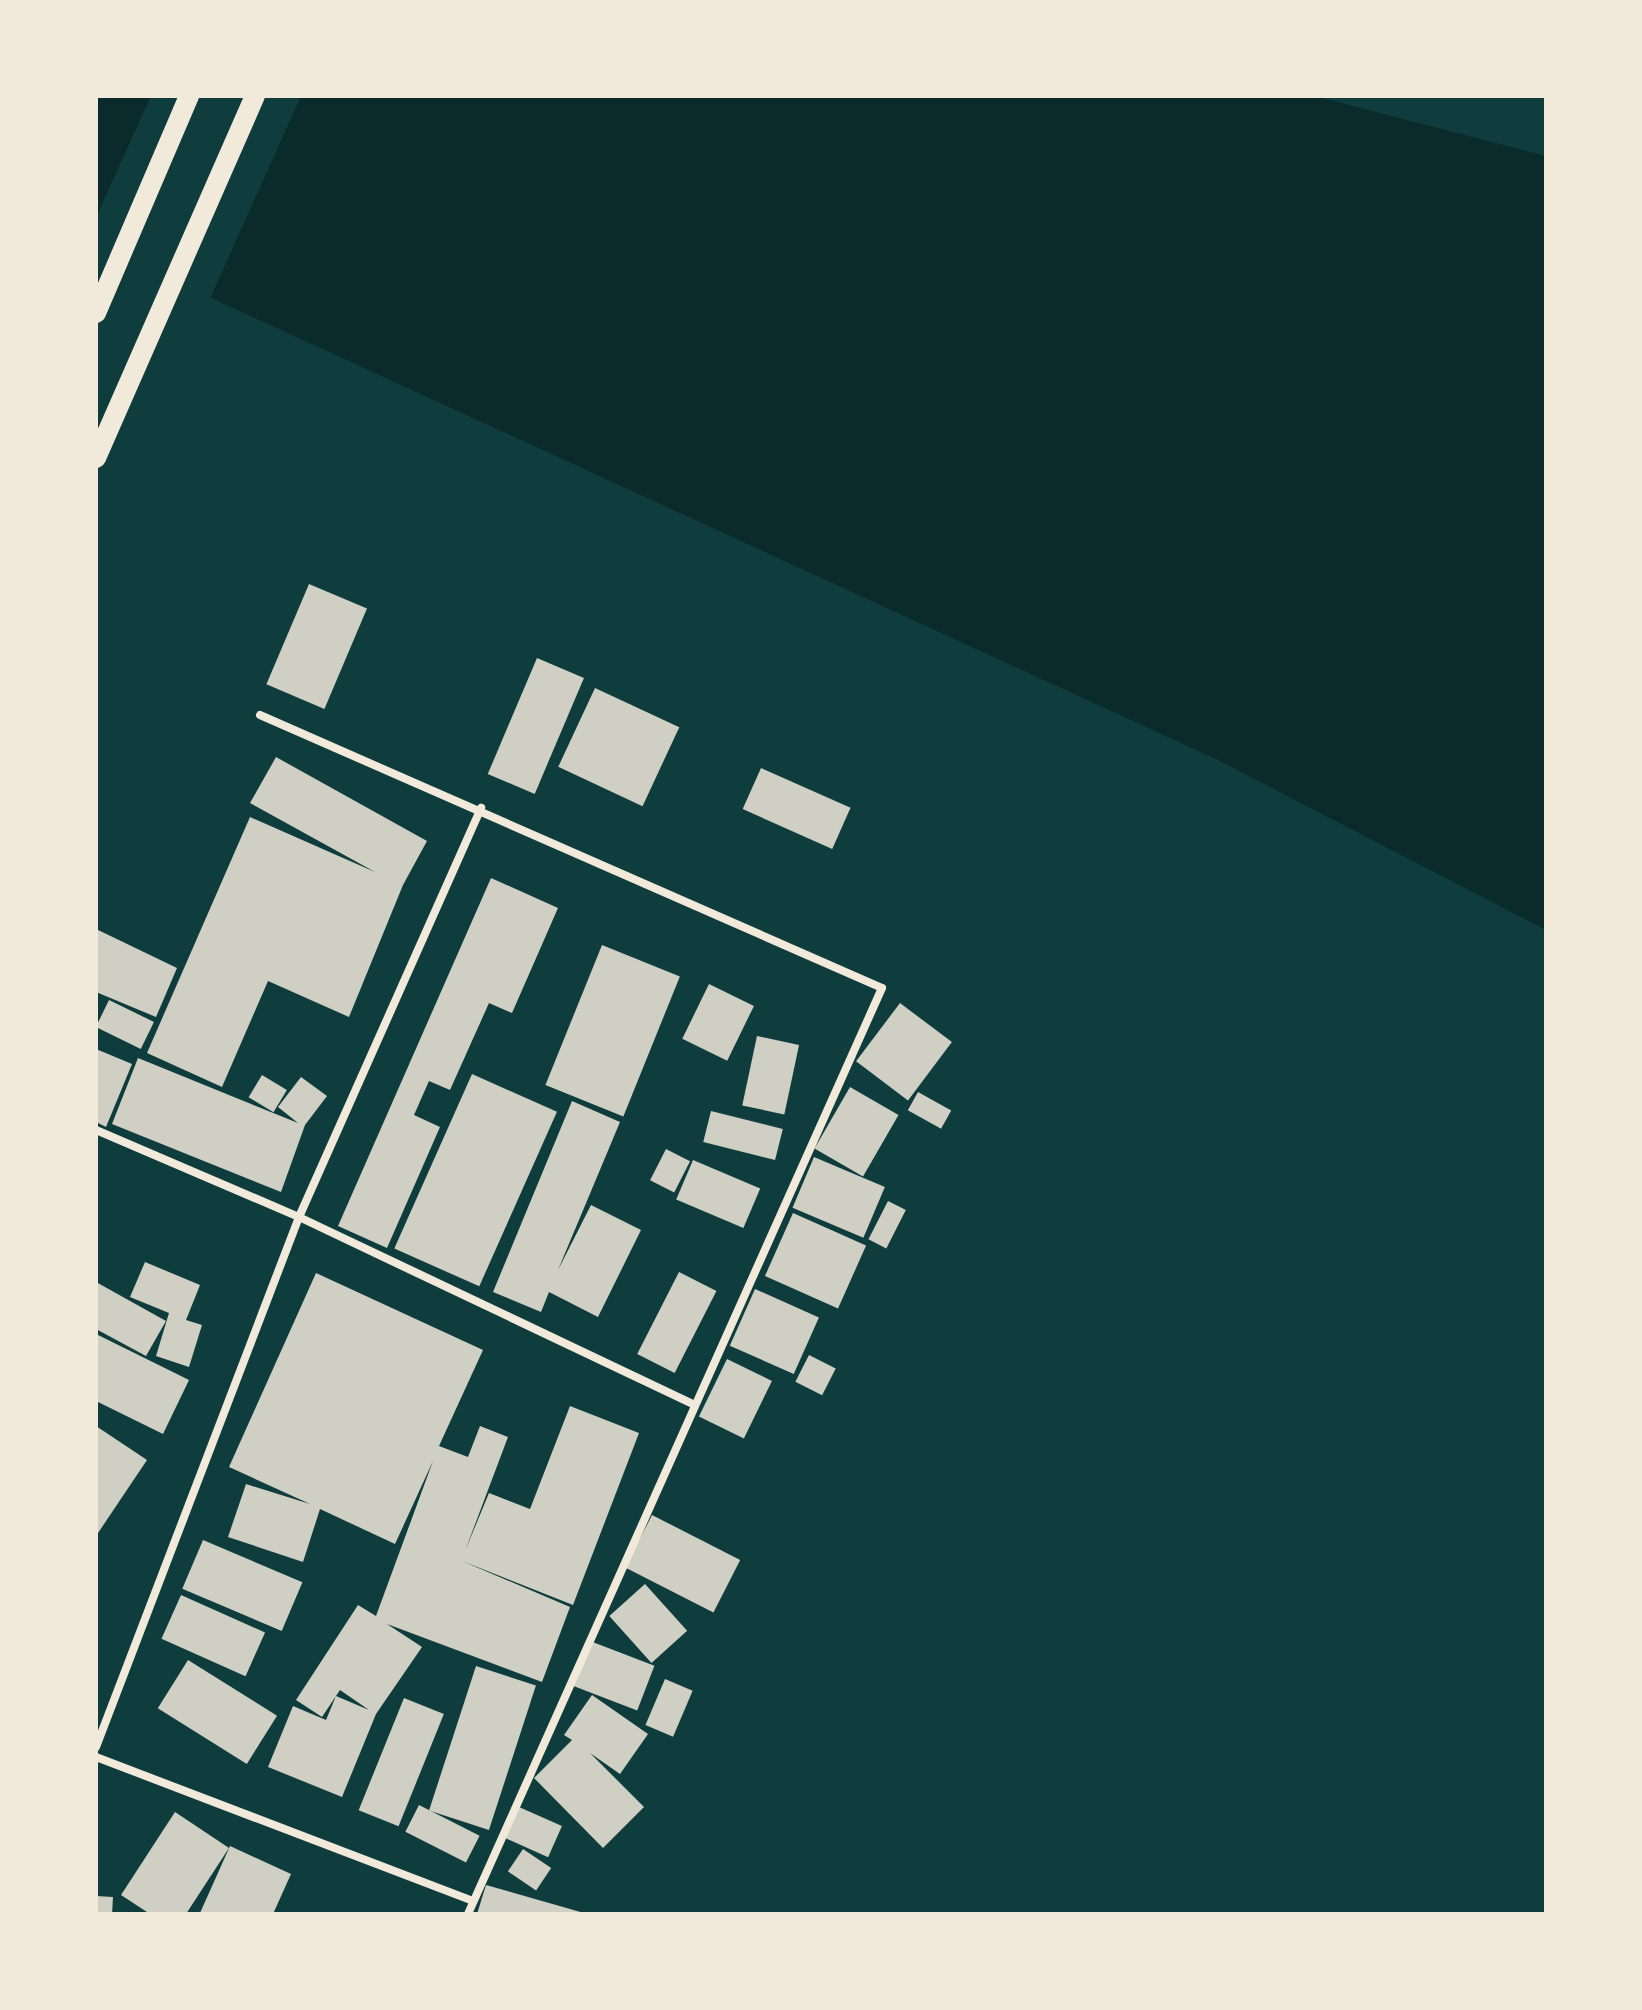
<!DOCTYPE html>
<style>
body{margin:0}
#map{position:relative;width:1642px;height:2010px;overflow:hidden;background:#0f3d3e;font-family:"Space Grotesk",sans-serif}
div>[style]{position:absolute}
.water>*{inset:0;background:#0a2a2b}
.pier>*{inset:0;background:#0f3d3e}
.building>*{inset:0;background:#cfcfc3;transform-origin:0 0}
.minor>*{height:8px;margin:-4px;padding:0 4px;transform-origin:4px;border-radius:4px;background:#f1e9da}
.primary>*{height:20px;margin:-10px;padding:0 10px;transform-origin:10px;border-radius:10px;background:#f1e9da}
span{translate:-50% -50%;white-space:nowrap;text-align:center;line-height:1.15;-webkit-text-stroke:7px #f1e9da;paint-order:stroke}
.frame{position:absolute;inset:0;border:98px solid #f1e9da;pointer-events:none}
</style>
<div id="map">
<div class="water">
<i style="clip-path:polygon(96px 96px,1314px 96px,1546px 156px,1546px 930px,1218px 760px,96px 245px)"></i>
</div>
<div class="pier">
<i style="clip-path:polygon(151px 96px,301px 96px,209px 301px,96px 249px,96px 217px)"></i>
</div>
<div class="building">
<i style="left:309px;top:584px;width:63px;height:109px;rotate:23deg"></i>
<i style="left:537px;top:658px;width:51px;height:126px;rotate:23deg"></i>
<i style="left:595px;top:688px;width:93px;height:87px;rotate:25deg"></i>
<i style="clip-path:polygon(276px 757px,427px 841px,403px 885px,349px 1017px,268px 981px,222px 1087px,147px 1053px,250px 817px,375px 872px,250px 803px)"></i>
<i style="left:761px;top:768px;width:98px;height:45px;rotate:24deg"></i>
<i style="clip-path:polygon(491px 878px,558px 908px,512px 1013px,489px 1003px,450px 1090px,429px 1081px,414px 1115px,440px 1127px,387px 1248px,338px 1226px)"></i>
<i style="clip-path:polygon(96px 929px,177px 968px,156px 1017px,96px 992px)"></i>
<i style="left:602px;top:945px;width:84px;height:151px;rotate:22deg"></i>
<i style="left:709px;top:984px;width:50px;height:61px;rotate:26deg"></i>
<i style="left:109px;top:1000px;width:50px;height:30px;rotate:26deg"></i>
<i style="left:900px;top:1003px;width:65px;height:73px;rotate:37deg"></i>
<i style="left:757px;top:1036px;width:43px;height:71px;rotate:12deg"></i>
<i style="clip-path:polygon(96px 1049px,132px 1064px,106px 1127px,96px 1122px)"></i>
<i style="clip-path:polygon(138px 1058px,298px 1123px,278px 1107px,301px 1077px,327px 1096px,305px 1125px,281px 1192px,112px 1124px)"></i>
<i style="left:472px;top:1074px;width:93px;height:191px;rotate:24deg"></i>
<i style="left:262px;top:1075px;width:29px;height:26px;rotate:31deg"></i>
<i style="left:850px;top:1087px;width:56px;height:71px;rotate:30deg"></i>
<i style="left:918px;top:1092px;width:38px;height:21px;rotate:29deg"></i>
<i style="clip-path:polygon(572px 1101px,620px 1122px,558px 1270px,591px 1205px,641px 1230px,598px 1317px,549px 1292px,541px 1312px,493px 1292px)"></i>
<i style="left:711px;top:1111px;width:74px;height:32px;rotate:14deg"></i>
<i style="left:666px;top:1149px;width:27px;height:35px;rotate:27deg"></i>
<i style="left:814px;top:1157px;width:77px;height:55px;rotate:23deg"></i>
<i style="left:693px;top:1160px;width:73px;height:43px;rotate:23deg"></i>
<i style="left:888px;top:1201px;width:20px;height:43px;rotate:27deg"></i>
<i style="left:793px;top:1213px;width:80px;height:69px;rotate:24deg"></i>
<i style="clip-path:polygon(145px 1262px,200px 1285px,186px 1320px,202px 1325px,189px 1367px,156px 1356px,169px 1313px,130px 1297px)"></i>
<i style="left:679px;top:1272px;width:42px;height:92px;rotate:27deg"></i>
<i style="clip-path:polygon(316px 1273px,483px 1350px,439px 1446px,468px 1457px,480px 1426px,508px 1437px,465px 1551px,489px 1493px,530px 1509px,570px 1406px,639px 1433px,573px 1605px,462px 1561px,570px 1607px,542px 1682px,387px 1624px,422px 1647px,376px 1714px,342px 1797px,268px 1767px,293px 1706px,326px 1720px,336px 1696px,369px 1710px,340px 1690px,322px 1717px,296px 1700px,358px 1605px,376px 1616px,433px 1461px,395px 1544px,320px 1509px,303px 1562px,228px 1537px,246px 1484px,310px 1504px,229px 1467px)"></i>
<i style="clip-path:polygon(96px 1282px,166px 1321px,146px 1356px,96px 1329px)"></i>
<i style="left:755px;top:1289px;width:70px;height:62px;rotate:24deg"></i>
<i style="clip-path:polygon(96px 1334px,189px 1380px,163px 1434px,96px 1401px)"></i>
<i style="left:809px;top:1355px;width:30px;height:30px;rotate:27deg"></i>
<i style="left:727px;top:1359px;width:50px;height:64px;rotate:26deg"></i>
<i style="clip-path:polygon(96px 1426px,147px 1460px,96px 1536px)"></i>
<i style="left:652px;top:1515px;width:99px;height:59px;rotate:27deg"></i>
<i style="left:203px;top:1540px;width:108px;height:53px;rotate:23deg"></i>
<i style="left:645px;top:1584px;width:63px;height:48px;rotate:48deg"></i>
<i style="left:181px;top:1595px;width:92px;height:48px;rotate:24deg"></i>
<i style="left:590px;top:1641px;width:69px;height:48px;rotate:21deg"></i>
<i style="left:188px;top:1660px;width:105px;height:57px;rotate:32deg"></i>
<i style="left:476px;top:1666px;width:63px;height:152px;rotate:18deg"></i>
<i style="left:665px;top:1679px;width:30px;height:50px;rotate:23deg"></i>
<i style="clip-path:polygon(592px 1695px,648px 1734px,620px 1774px,590px 1753px,644px 1807px,603px 1848px,534px 1778px,572px 1740px,564px 1735px)"></i>
<i style="left:404px;top:1698px;width:43px;height:121px;rotate:22deg"></i>
<i style="left:419px;top:1805px;width:68px;height:30px;rotate:27deg"></i>
<i style="left:519px;top:1807px;width:47px;height:34px;rotate:24deg"></i>
<i style="clip-path:polygon(175px 1812px,229px 1848px,186px 1914px,150px 1914px,121px 1895px)"></i>
<i style="clip-path:polygon(230px 1846px,291px 1874px,273px 1914px,200px 1913px)"></i>
<i style="left:523px;top:1849px;width:34px;height:27px;rotate:34deg"></i>
<i style="clip-path:polygon(486px 1885px,584px 1913px,584px 1914px,477px 1914px)"></i>
<i style="left:96px;top:1896px;width:17px;height:18px;rotate:3deg"></i>
</div>
<div class="minor">
<i style="left:260px;top:715px;width:679px;rotate:23.7deg"></i>
<i style="left:882px;top:988px;width:1014px;rotate:114.09deg"></i>
<i style="left:96px;top:1130px;width:221px;rotate:23.2deg"></i>
<i style="left:299px;top:1217px;width:438px;rotate:25.4deg"></i>
<i style="left:96px;top:1747px;width:568px;rotate:-69.04deg"></i>
<i style="left:299px;top:1217px;width:448px;rotate:-66deg"></i>
<i style="left:96px;top:1757px;width:404px;rotate:20.9deg"></i>
</div>
<div class="primary">
<i style="left:96px;top:313px;width:236px;rotate:-66.8deg"></i>
<i style="left:96px;top:458px;width:395px;rotate:-66.3deg"></i>
</div>
<div class="frame"></div>
</div>
